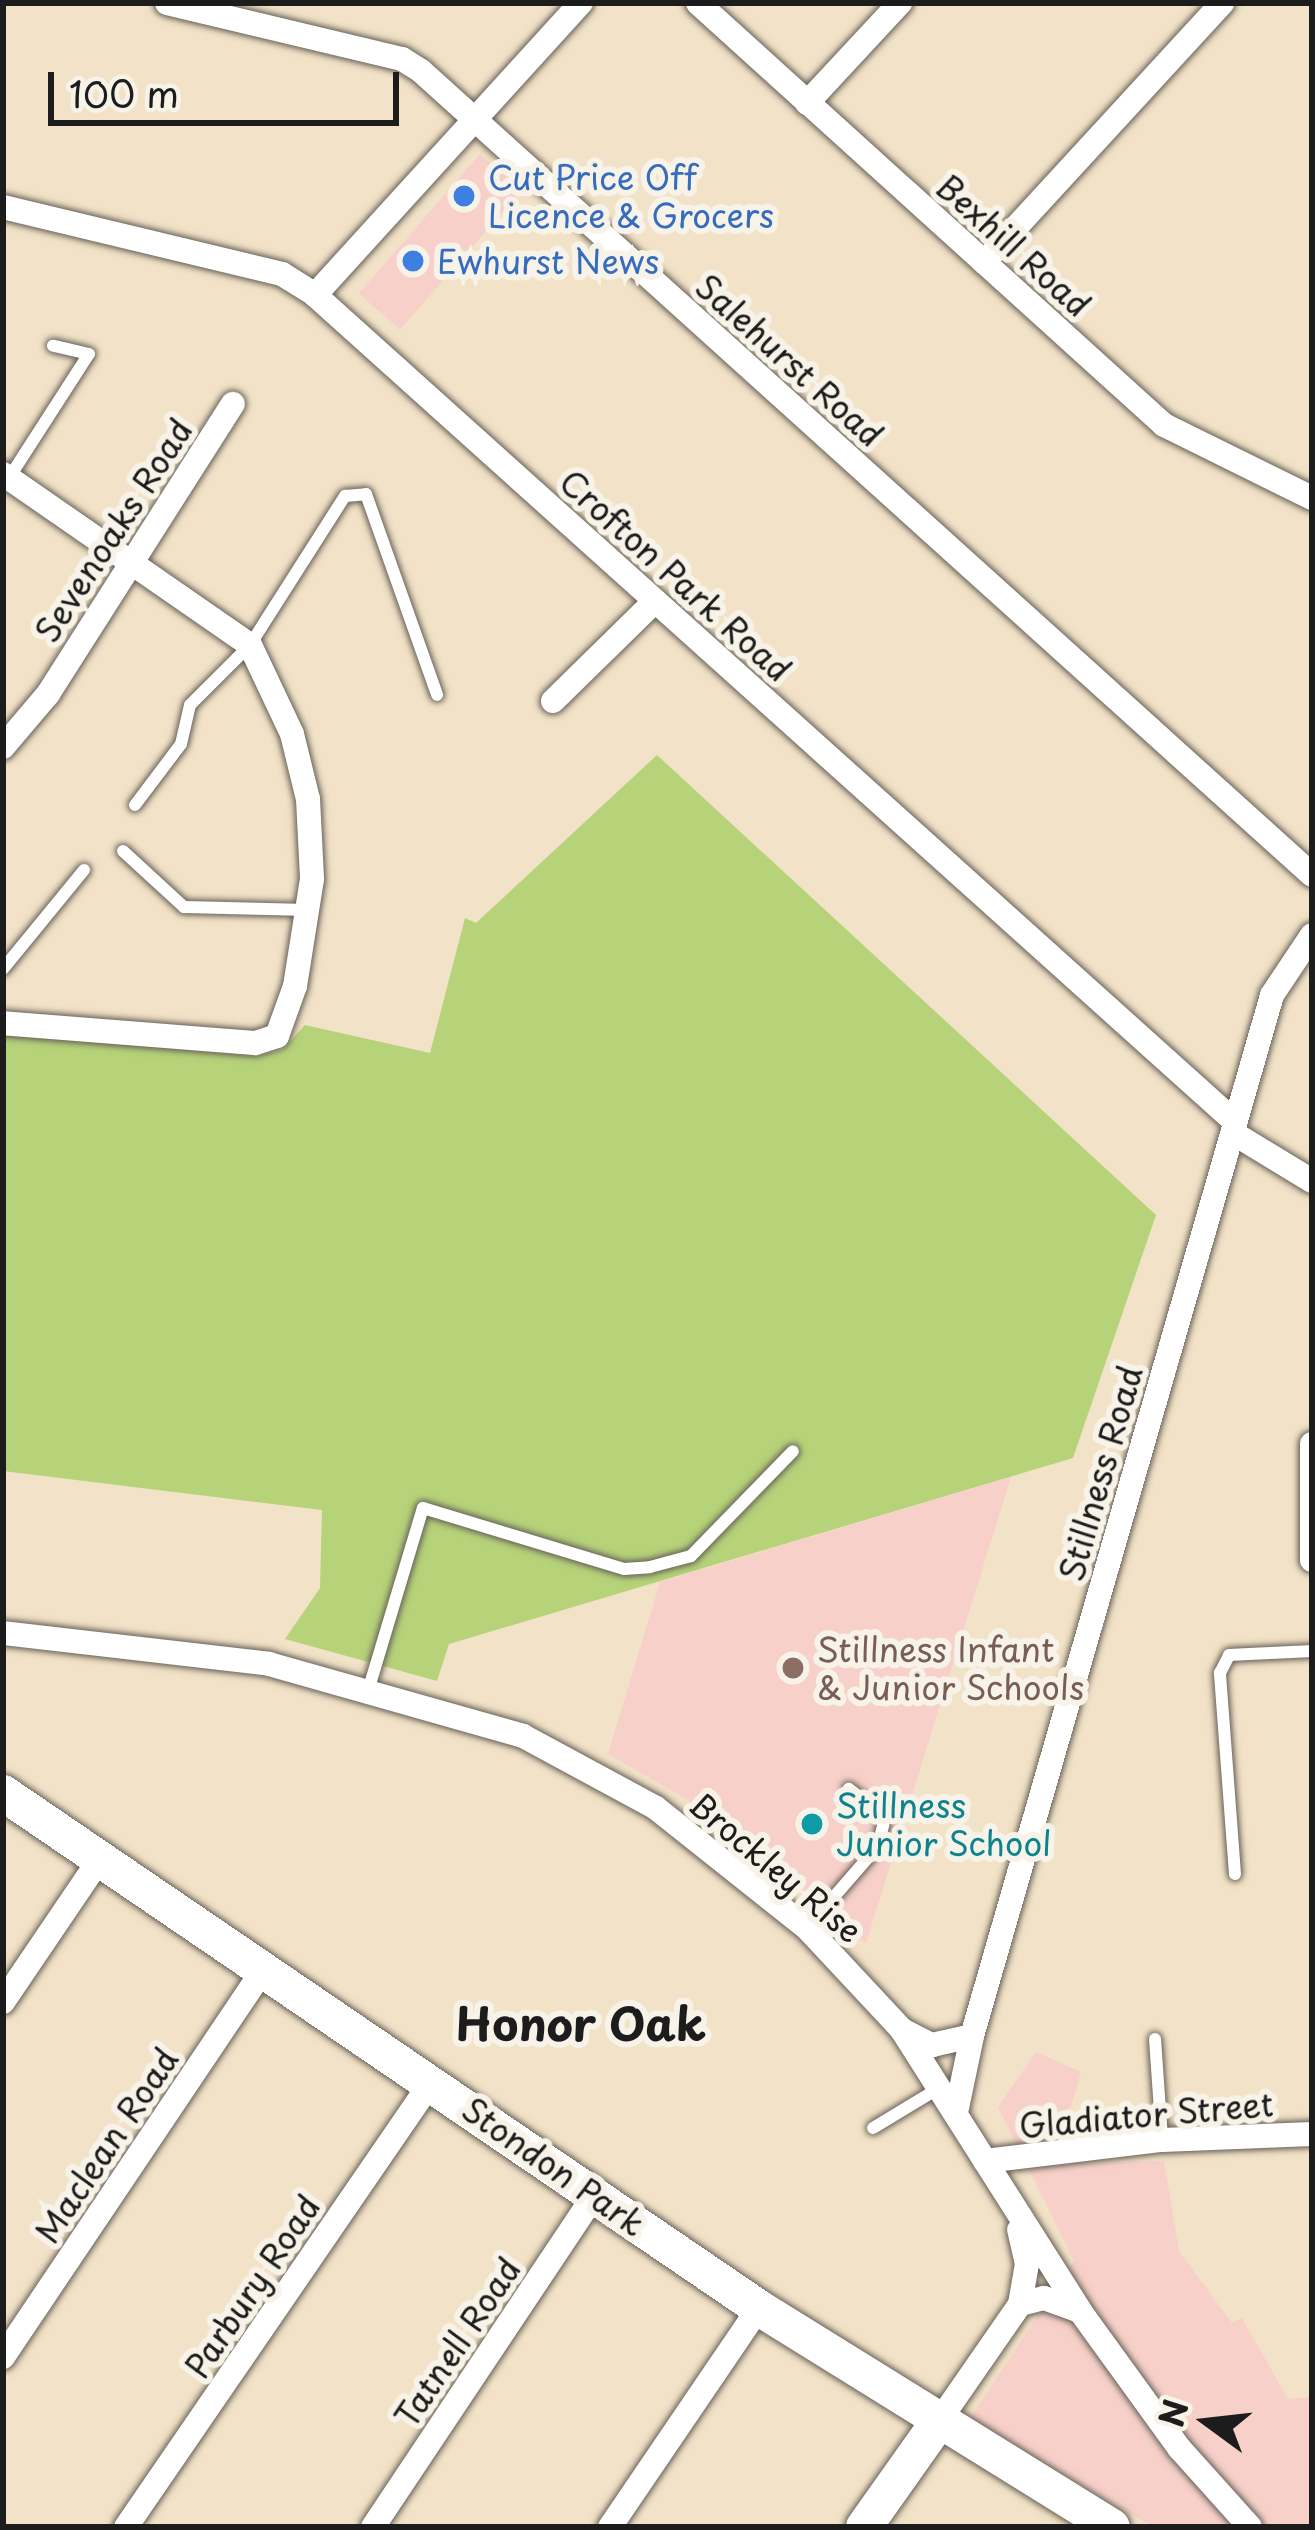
<!DOCTYPE html>
<style>
body{margin:0}
#map{position:relative;width:1315px;height:2530px;overflow:hidden;background:#f2e2c7;font-family:"Playpen Sans",sans-serif}
div>[style]{position:absolute}
.built>*{inset:0;background:#f7d1c9;transform-origin:0 0}
.green>*{inset:0;background:#b6d379}
.roads{filter:drop-shadow(0 0 3px #676158) drop-shadow(0 0 3px #676158)}
.lane>*{height:12px;margin:-6px;padding:0 6px;transform-origin:6px;border-radius:6px;background:#fff}
.street>*{height:24px;margin:-12px;padding:0 12px;transform-origin:12px;border-radius:12px;background:#fff}
.secondary>*{height:36px;margin:-18px;padding:0 18px;transform-origin:18px;border-radius:18px;background:#fff}
.dots>*{width:33px;height:33px;translate:-50% -50%;box-sizing:border-box;border:6px solid #f7f3e8;border-radius:50%}
span{translate:-50% -50%;white-space:nowrap;text-align:center;line-height:1.15;-webkit-text-stroke:12px #f7f3e8;paint-order:stroke}
.shop-label{font-size:33px;color:#366cbe}
.left{translate:0 -50%;text-align:left}
.street-label{font-size:33px;color:#1c1c1c}
.education-label{font-size:33px;color:#785e54}
.culture-label{font-size:33px;color:#0d838f}
.district-label{font-size:45px;color:#1c1c1c;font-weight:700}
.frame{position:absolute;inset:0;border:6px solid #1c1c1c;pointer-events:none}
.north{position:absolute;left:1147px;top:2362px;width:120px;height:120px;-webkit-text-stroke:9px #f7f3e8;paint-order:stroke;rotate:285deg;font-size:33px;font-weight:700;line-height:48px;text-align:center;color:#1c1c1c}
.north::after{content:'';display:block;margin:auto;width:42px;height:54px;background:#1c1c1c;clip-path:polygon(50% 0,100% 100%,50% 72%,0 100%)}
.scale{position:absolute;left:48px;top:72px;width:351px;height:54px;box-sizing:border-box;border:6px solid #1c1c1c;border-top:0;padding-left:15px;font-size:36px;line-height:42px;white-space:nowrap;color:#1c1c1c;-webkit-text-stroke:9px #f7f3e8;paint-order:stroke}
</style>
<div id="map">
<div class="built">
<i style="left:480px;top:154px;width:55px;height:185px;rotate:41deg"></i>
<i style="clip-path:polygon(1011px 1477px,866px 1943px,721px 1819px,608px 1754px,660px 1582px)"></i>
<i style="clip-path:polygon(1036px 2052px,1081px 2072px,1066px 2124px,1083px 2163px,1164px 2161px,1179px 2251px,1232px 2323px,1242px 2318px,1288px 2399px,1312px 2397px,1312px 2527px,1153px 2527px,969px 2420px,1074px 2261px,998px 2107px)"></i>
</div>
<div class="green">
<i style="clip-path:polygon(657px 755px,1156px 1215px,1073px 1458px,449px 1644px,437px 1681px,285px 1639px,320px 1588px,322px 1510px,3px 1471px,3px 1034px,256px 1056px,282px 1050px,305px 1025px,430px 1053px,465px 918px,476px 923px)"></i>
</div>
<div class="roads">
<div class="lane">
<i style="left:7px;top:481px;width:151px;rotate:-57.2deg"></i>
<i style="left:89px;top:354px;width:37px;rotate:-167deg"></i>
<i style="left:135px;top:805px;width:76px;rotate:-53deg"></i>
<i style="left:181px;top:744px;width:40px;rotate:-77deg"></i>
<i style="left:190px;top:705px;width:85px;rotate:-45deg"></i>
<i style="left:250px;top:645px;width:177px;rotate:-57.5deg"></i>
<i style="left:345px;top:496px;width:21px;rotate:-5deg"></i>
<i style="left:366px;top:494px;width:213px;rotate:70.5deg"></i>
<i style="left:123px;top:851px;width:83px;rotate:42.6deg"></i>
<i style="left:184px;top:907px;width:124px;rotate:1.4deg"></i>
<i style="left:3px;top:969px;width:128px;rotate:-50.7deg"></i>
<i style="left:368px;top:1691px;width:191px;rotate:-73.3deg"></i>
<i style="left:423px;top:1508px;width:210px;rotate:16.9deg"></i>
<i style="left:624px;top:1569px;width:26px;rotate:-4deg"></i>
<i style="left:650px;top:1567px;width:42px;rotate:-15deg"></i>
<i style="left:691px;top:1556px;width:146px;rotate:-45.8deg"></i>
<i style="left:1235px;top:1874px;width:202px;rotate:-94.3deg"></i>
<i style="left:1220px;top:1673px;width:20px;rotate:-63deg"></i>
<i style="left:1229px;top:1655px;width:83px;rotate:-2.8deg"></i>
<i style="left:807px;top:1928px;width:108px;rotate:-49.1deg"></i>
<i style="left:878px;top:1846px;width:30px;rotate:-76deg"></i>
<i style="left:885px;top:1817px;width:46px;rotate:-142.1deg"></i>
<i style="left:1155px;top:2039px;width:101px;rotate:86deg"></i>
<i style="left:873px;top:2128px;width:71px;rotate:-31.2deg"></i>
</div>
<div class="street">
<i style="left:167px;top:3px;width:242px;rotate:13.4deg"></i>
<i style="left:402px;top:59px;width:22px;rotate:32deg"></i>
<i style="left:421px;top:71px;width:1200px;rotate:42.06deg"></i>
<i style="left:698px;top:3px;width:629px;rotate:42.16deg"></i>
<i style="left:1164px;top:425px;width:165px;rotate:26.3deg"></i>
<i style="left:807px;top:103px;width:137px;rotate:-47.1deg"></i>
<i style="left:3px;top:207px;width:287px;rotate:13.5deg"></i>
<i style="left:282px;top:274px;width:39px;rotate:32deg"></i>
<i style="left:315px;top:295px;width:1237px;rotate:41.95deg"></i>
<i style="left:984px;top:262px;width:352px;rotate:-47.4deg"></i>
<i style="left:315px;top:295px;width:395px;rotate:-47.7deg"></i>
<i style="left:3px;top:474px;width:300px;rotate:34.7deg"></i>
<i style="left:250px;top:645px;width:98px;rotate:64.7deg"></i>
<i style="left:292px;top:734px;width:67px;rotate:76.2deg"></i>
<i style="left:308px;top:799px;width:80px;rotate:87.1deg"></i>
<i style="left:312px;top:879px;width:108px;rotate:99deg"></i>
<i style="left:295px;top:986px;width:53px;rotate:109.8deg"></i>
<i style="left:277px;top:1036px;width:23px;rotate:162deg"></i>
<i style="left:255px;top:1043px;width:253px;rotate:-175.5deg"></i>
<i style="left:553px;top:701px;width:143px;rotate:-44.4deg"></i>
<i style="left:3px;top:747px;width:70px;rotate:-49.7deg"></i>
<i style="left:48px;top:694px;width:344px;rotate:-57.5deg"></i>
<i style="left:1233px;top:1133px;width:92px;rotate:31.3deg"></i>
<i style="left:1312px;top:1444px;width:116px;rotate:90deg"></i>
<i style="left:3px;top:1633px;width:268px;rotate:6.6deg"></i>
<i style="left:269px;top:1664px;width:264px;rotate:15.8deg"></i>
<i style="left:523px;top:1736px;width:151px;rotate:28.4deg"></i>
<i style="left:656px;top:1808px;width:193px;rotate:38.5deg"></i>
<i style="left:807px;top:1928px;width:139px;rotate:47deg"></i>
<i style="left:902px;top:2030px;width:333px;rotate:57.6deg"></i>
<i style="left:1080px;top:2311px;width:170px;rotate:54.1deg"></i>
<i style="left:1180px;top:2449px;width:105px;rotate:48.1deg"></i>
<i style="left:3px;top:2002px;width:173px;rotate:-55.9deg"></i>
<i style="left:902px;top:2030px;width:34px;rotate:27deg"></i>
<i style="left:932px;top:2045px;width:41px;rotate:-12.7deg"></i>
<i style="left:957px;top:2108px;width:74px;rotate:-78.2deg"></i>
<i style="left:972px;top:2036px;width:1083px;rotate:-73.92deg"></i>
<i style="left:1272px;top:995px;width:72px;rotate:-56.3deg"></i>
<i style="left:985px;top:2161px;width:178px;rotate:-6.8deg"></i>
<i style="left:1162px;top:2140px;width:150px;rotate:-2.3deg"></i>
<i style="left:1020px;top:2304px;width:25px;rotate:-14deg"></i>
<i style="left:1044px;top:2298px;width:38px;rotate:20deg"></i>
<i style="left:3px;top:2357px;width:466px;rotate:-56.1deg"></i>
<i style="left:937px;top:2424px;width:146px;rotate:-55.3deg"></i>
<i style="left:1020px;top:2304px;width:41px;rotate:-80.1deg"></i>
<i style="left:1027px;top:2264px;width:35px;rotate:-103deg"></i>
<i style="left:126px;top:2527px;width:541px;rotate:-55.55deg"></i>
<i style="left:373px;top:2527px;width:400px;rotate:-56.3deg"></i>
<i style="left:610px;top:2527px;width:265px;rotate:-55.8deg"></i>
</div>
<div class="secondary">
<i style="left:3px;top:1793px;width:915px;rotate:34.26deg"></i>
<i style="left:759px;top:2308px;width:415px;rotate:31.8deg"></i>
<i style="left:864px;top:2527px;width:126px;rotate:-54.7deg"></i>
</div>
</div>
<div class="dots">
<i style="left:464px;top:196px;background:#3f7fe0"></i>
<i style="left:413px;top:261px;background:#3f7fe0"></i>
<i style="left:793px;top:1668px;background:#8d6e63"></i>
<i style="left:812px;top:1824px;background:#0f9aa8"></i>
</div>
<div class="shop-label">
<span class="left" style="left:488px;top:196px">Cut Price Off<br>Licence &amp; Grocers</span>
<span class="left" style="left:437px;top:261px">Ewhurst News</span>
</div>
<div class="street-label">
<span style="left:1014px;top:245px;rotate:42deg">Bexhill Road</span>
<span style="left:790px;top:360px;rotate:42deg">Salehurst Road</span>
<span style="left:113px;top:530px;rotate:-57deg">Sevenoaks Road</span>
<span style="left:676px;top:575px;rotate:42deg">Crofton Park Road</span>
<span style="left:1100px;top:1473px;rotate:-74deg">Stillness Road</span>
<span style="left:776px;top:1867px;rotate:40deg">Brockley Rise</span>
<span style="left:1146px;top:2114px;rotate:-5deg">Gladiator Street</span>
<span style="left:106px;top:2145px;rotate:-56deg">Maclean Road</span>
<span style="left:554px;top:2166px;rotate:35deg">Stondon Park</span>
<span style="left:252px;top:2286px;rotate:-56deg">Parbury Road</span>
<span style="left:457px;top:2342px;rotate:-56deg">Tatnell Road</span>
</div>
<div class="education-label">
<span class="left" style="left:817px;top:1668px">Stillness Infant<br>&amp; Junior Schools</span>
</div>
<div class="culture-label">
<span class="left" style="left:836px;top:1824px">Stillness<br>Junior School</span>
</div>
<div class="district-label">
<span style="left:581px;top:2023px">Honor Oak</span>
</div>
<div class="frame"></div>
<div class="north">N</div>
<div class="scale">100 m</div>
</div>
